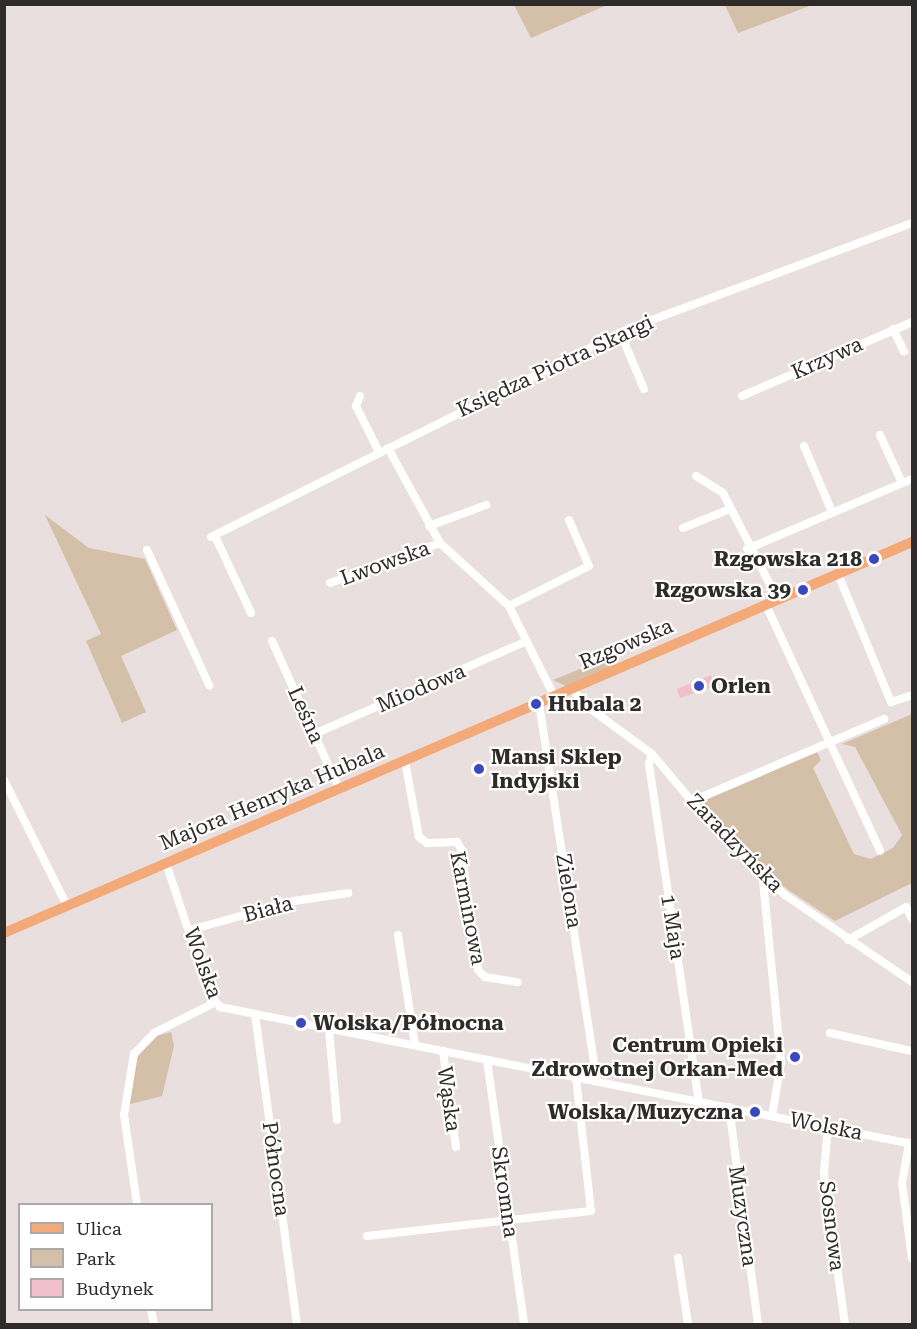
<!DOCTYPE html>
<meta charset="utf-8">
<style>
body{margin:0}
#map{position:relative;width:917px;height:1329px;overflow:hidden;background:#e9dfde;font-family:"Roboto Serif",serif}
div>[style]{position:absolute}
.green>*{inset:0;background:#d4c0a8}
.building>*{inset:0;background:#efc0cb}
.minor>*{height:8px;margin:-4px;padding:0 4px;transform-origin:4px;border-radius:4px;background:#fff}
.major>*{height:10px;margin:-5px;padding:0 5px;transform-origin:5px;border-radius:5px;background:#f3a978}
.dots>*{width:16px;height:16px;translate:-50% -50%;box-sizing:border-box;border:3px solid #fff;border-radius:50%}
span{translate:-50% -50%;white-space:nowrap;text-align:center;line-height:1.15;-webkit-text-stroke:4.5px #fff;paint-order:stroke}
.street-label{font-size:21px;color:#2e2b2a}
.poi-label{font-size:21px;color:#2e2b2a;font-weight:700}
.right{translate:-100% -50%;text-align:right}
.left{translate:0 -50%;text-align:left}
.frame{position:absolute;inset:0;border:6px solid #2e2b2a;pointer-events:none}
.legend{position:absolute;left:18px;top:1203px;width:195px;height:108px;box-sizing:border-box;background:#fff;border:2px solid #abaaaa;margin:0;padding:8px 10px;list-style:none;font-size:18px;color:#2e2b2a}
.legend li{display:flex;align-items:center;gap:12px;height:30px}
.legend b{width:30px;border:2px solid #abaaaa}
</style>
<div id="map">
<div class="green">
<i style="clip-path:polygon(514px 5px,607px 5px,531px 38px)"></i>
<i style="clip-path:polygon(725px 5px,812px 5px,738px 33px)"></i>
<i style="clip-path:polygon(45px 515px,89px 548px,145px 559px,177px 630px,121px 656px,146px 712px,122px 723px,86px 641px,101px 634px)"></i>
<i style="clip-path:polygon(612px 656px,613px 666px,566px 686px,553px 680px)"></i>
<i style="clip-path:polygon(912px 714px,912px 883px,835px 921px,781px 885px,714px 825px,699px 803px,817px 752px,821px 760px,813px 768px,854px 854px,871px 859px,893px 848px,902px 835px,855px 747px,842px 744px)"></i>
<i style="clip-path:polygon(171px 1032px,174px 1046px,162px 1096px,127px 1105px,136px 1058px,156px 1036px)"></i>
</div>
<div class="building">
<i style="clip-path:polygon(711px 675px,715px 686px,680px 698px,677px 689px)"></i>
</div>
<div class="minor">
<i style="left:893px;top:329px;width:25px;rotate:64deg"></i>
<i style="left:620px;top:332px;width:62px;rotate:67.2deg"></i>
<i style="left:360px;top:396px;width:11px;rotate:112deg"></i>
<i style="left:356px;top:406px;width:51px;rotate:63.4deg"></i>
<i style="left:742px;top:396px;width:185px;rotate:-23.5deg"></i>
<i style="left:880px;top:435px;width:53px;rotate:65.4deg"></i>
<i style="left:804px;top:446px;width:72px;rotate:67deg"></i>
<i style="left:388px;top:448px;width:108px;rotate:61.3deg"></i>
<i style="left:440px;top:543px;width:93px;rotate:42.4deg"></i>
<i style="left:509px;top:606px;width:101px;rotate:63.4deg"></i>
<i style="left:696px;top:476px;width:32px;rotate:32deg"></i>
<i style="left:723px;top:493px;width:120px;rotate:62.8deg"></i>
<i style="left:429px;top:526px;width:61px;rotate:-20.2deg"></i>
<i style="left:683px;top:528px;width:51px;rotate:-22deg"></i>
<i style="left:215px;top:536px;width:85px;rotate:64.9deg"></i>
<i style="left:211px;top:537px;width:468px;rotate:-26.5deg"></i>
<i style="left:630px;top:328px;width:301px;rotate:-20.4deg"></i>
<i style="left:747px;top:549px;width:179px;rotate:-23deg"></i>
<i style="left:147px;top:550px;width:149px;rotate:65.3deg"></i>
<i style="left:838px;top:574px;width:139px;rotate:67.5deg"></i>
<i style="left:891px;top:702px;width:22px;rotate:-18deg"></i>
<i style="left:330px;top:583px;width:117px;rotate:-20deg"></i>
<i style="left:766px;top:605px;width:271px;rotate:65.1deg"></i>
<i style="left:509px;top:606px;width:89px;rotate:-26.6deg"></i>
<i style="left:589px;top:566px;width:50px;rotate:-113.5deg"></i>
<i style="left:272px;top:641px;width:162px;rotate:65.6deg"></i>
<i style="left:573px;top:688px;width:16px;rotate:60deg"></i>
<i style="left:581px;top:702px;width:88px;rotate:36.2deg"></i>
<i style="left:652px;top:754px;width:92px;rotate:49.9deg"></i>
<i style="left:711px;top:824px;width:103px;rotate:43.8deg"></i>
<i style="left:785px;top:895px;width:154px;rotate:34.4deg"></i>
<i style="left:539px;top:703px;width:382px;rotate:81.3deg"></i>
<i style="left:314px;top:734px;width:232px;rotate:-23.6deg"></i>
<i style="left:652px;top:754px;width:10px;rotate:107deg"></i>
<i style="left:649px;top:764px;width:341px;rotate:81.6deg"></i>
<i style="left:405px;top:761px;width:77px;rotate:79.6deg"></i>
<i style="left:419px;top:837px;width:10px;rotate:37deg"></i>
<i style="left:427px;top:843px;width:30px;rotate:-2deg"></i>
<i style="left:457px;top:842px;width:8px;rotate:60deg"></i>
<i style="left:461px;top:849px;width:122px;rotate:82deg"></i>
<i style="left:478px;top:970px;width:10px;rotate:45deg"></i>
<i style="left:485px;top:977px;width:33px;rotate:9deg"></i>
<i style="left:4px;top:780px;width:141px;rotate:63.4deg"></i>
<i style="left:692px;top:801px;width:209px;rotate:-23.1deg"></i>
<i style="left:166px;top:863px;width:139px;rotate:71.6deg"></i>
<i style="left:210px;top:995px;width:16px;rotate:50deg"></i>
<i style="left:220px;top:1007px;width:705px;rotate:11.2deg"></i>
<i style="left:762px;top:871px;width:193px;rotate:84.3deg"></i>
<i style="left:781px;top:1063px;width:54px;rotate:99.6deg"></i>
<i style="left:190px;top:930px;width:108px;rotate:-15.6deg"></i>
<i style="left:294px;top:901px;width:55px;rotate:-8.4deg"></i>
<i style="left:398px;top:935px;width:111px;rotate:81.2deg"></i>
<i style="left:848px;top:940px;width:67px;rotate:-29.6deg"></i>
<i style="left:906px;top:907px;width:13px;rotate:63deg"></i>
<i style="left:255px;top:1014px;width:313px;rotate:82.3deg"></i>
<i style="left:329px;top:1029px;width:91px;rotate:85deg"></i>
<i style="left:830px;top:1033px;width:84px;rotate:12.4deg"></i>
<i style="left:443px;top:1051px;width:97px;rotate:82.3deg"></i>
<i style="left:487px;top:1060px;width:267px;rotate:82deg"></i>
<i style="left:729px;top:1107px;width:219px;rotate:82.4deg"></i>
<i style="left:828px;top:1127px;width:46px;rotate:95deg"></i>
<i style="left:824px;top:1173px;width:152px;rotate:82.1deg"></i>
<i style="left:909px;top:1143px;width:41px;rotate:99.9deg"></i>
<i style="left:902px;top:1183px;width:76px;rotate:82.4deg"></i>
<i style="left:137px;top:1204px;width:90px;rotate:-98.3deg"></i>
<i style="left:124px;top:1115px;width:62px;rotate:-80.7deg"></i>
<i style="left:134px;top:1054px;width:29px;rotate:-46deg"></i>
<i style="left:154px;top:1033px;width:67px;rotate:-26.6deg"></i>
<i style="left:367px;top:1236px;width:225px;rotate:-6.4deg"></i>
<i style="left:591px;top:1211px;width:135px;rotate:-96.4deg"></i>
<i style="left:678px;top:1258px;width:67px;rotate:81.4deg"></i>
<i style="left:151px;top:1310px;width:14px;rotate:78deg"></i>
</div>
<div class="major">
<i style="left:4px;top:933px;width:989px;rotate:-23.3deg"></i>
</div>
<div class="dots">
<i style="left:874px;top:559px;background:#3a48bb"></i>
<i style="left:803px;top:590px;background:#3a48bb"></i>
<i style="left:699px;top:686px;background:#3a48bb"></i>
<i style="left:536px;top:704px;background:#3a48bb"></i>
<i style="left:479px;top:769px;background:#3a48bb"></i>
<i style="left:301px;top:1023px;background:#3a48bb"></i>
<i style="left:795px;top:1057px;background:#3a48bb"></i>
<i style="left:755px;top:1112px;background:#3a48bb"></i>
</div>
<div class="street-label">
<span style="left:827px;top:358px;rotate:-24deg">Krzywa</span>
<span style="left:555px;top:366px;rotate:-25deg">Księdza Piotra Skargi</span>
<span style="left:385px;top:563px;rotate:-20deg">Lwowska</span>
<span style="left:626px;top:644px;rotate:-23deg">Rzgowska</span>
<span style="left:421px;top:688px;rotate:-23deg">Miodowa</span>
<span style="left:306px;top:715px;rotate:66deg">Leśna</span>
<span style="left:272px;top:797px;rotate:-23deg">Majora Henryka Hubala</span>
<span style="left:735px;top:843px;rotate:46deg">Zaradzyńska</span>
<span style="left:569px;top:891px;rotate:81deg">Zielona</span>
<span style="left:468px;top:908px;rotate:79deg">Karminowa</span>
<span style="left:268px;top:909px;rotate:-15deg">Biała</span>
<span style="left:673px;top:927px;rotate:81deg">1 Maja</span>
<span style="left:203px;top:963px;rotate:70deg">Wolska</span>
<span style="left:449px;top:1099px;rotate:82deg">Wąska</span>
<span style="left:826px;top:1126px;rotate:11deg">Wolska</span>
<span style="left:276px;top:1169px;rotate:82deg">Północna</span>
<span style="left:505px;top:1192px;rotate:82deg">Skromna</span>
<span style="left:743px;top:1216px;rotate:82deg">Muzyczna</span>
<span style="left:832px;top:1226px;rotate:83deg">Sosnowa</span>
</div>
<div class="poi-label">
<span class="right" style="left:862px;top:559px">Rzgowska 218</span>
<span class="right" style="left:791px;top:590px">Rzgowska 39</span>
<span class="left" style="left:711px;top:686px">Orlen</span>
<span class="left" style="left:548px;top:704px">Hubala 2</span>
<span class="left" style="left:491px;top:769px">Mansi Sklep<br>Indyjski</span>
<span class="left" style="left:313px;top:1023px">Wolska/Północna</span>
<span class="right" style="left:783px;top:1057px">Centrum Opieki<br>Zdrowotnej Orkan-Med</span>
<span class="right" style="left:743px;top:1112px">Wolska/Muzyczna</span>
</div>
<div class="frame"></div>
<ul class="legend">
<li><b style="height:8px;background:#f3a978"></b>Ulica</li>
<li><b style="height:16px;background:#d4c0a8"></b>Park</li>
<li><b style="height:16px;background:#efc0cb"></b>Budynek</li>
</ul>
</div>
